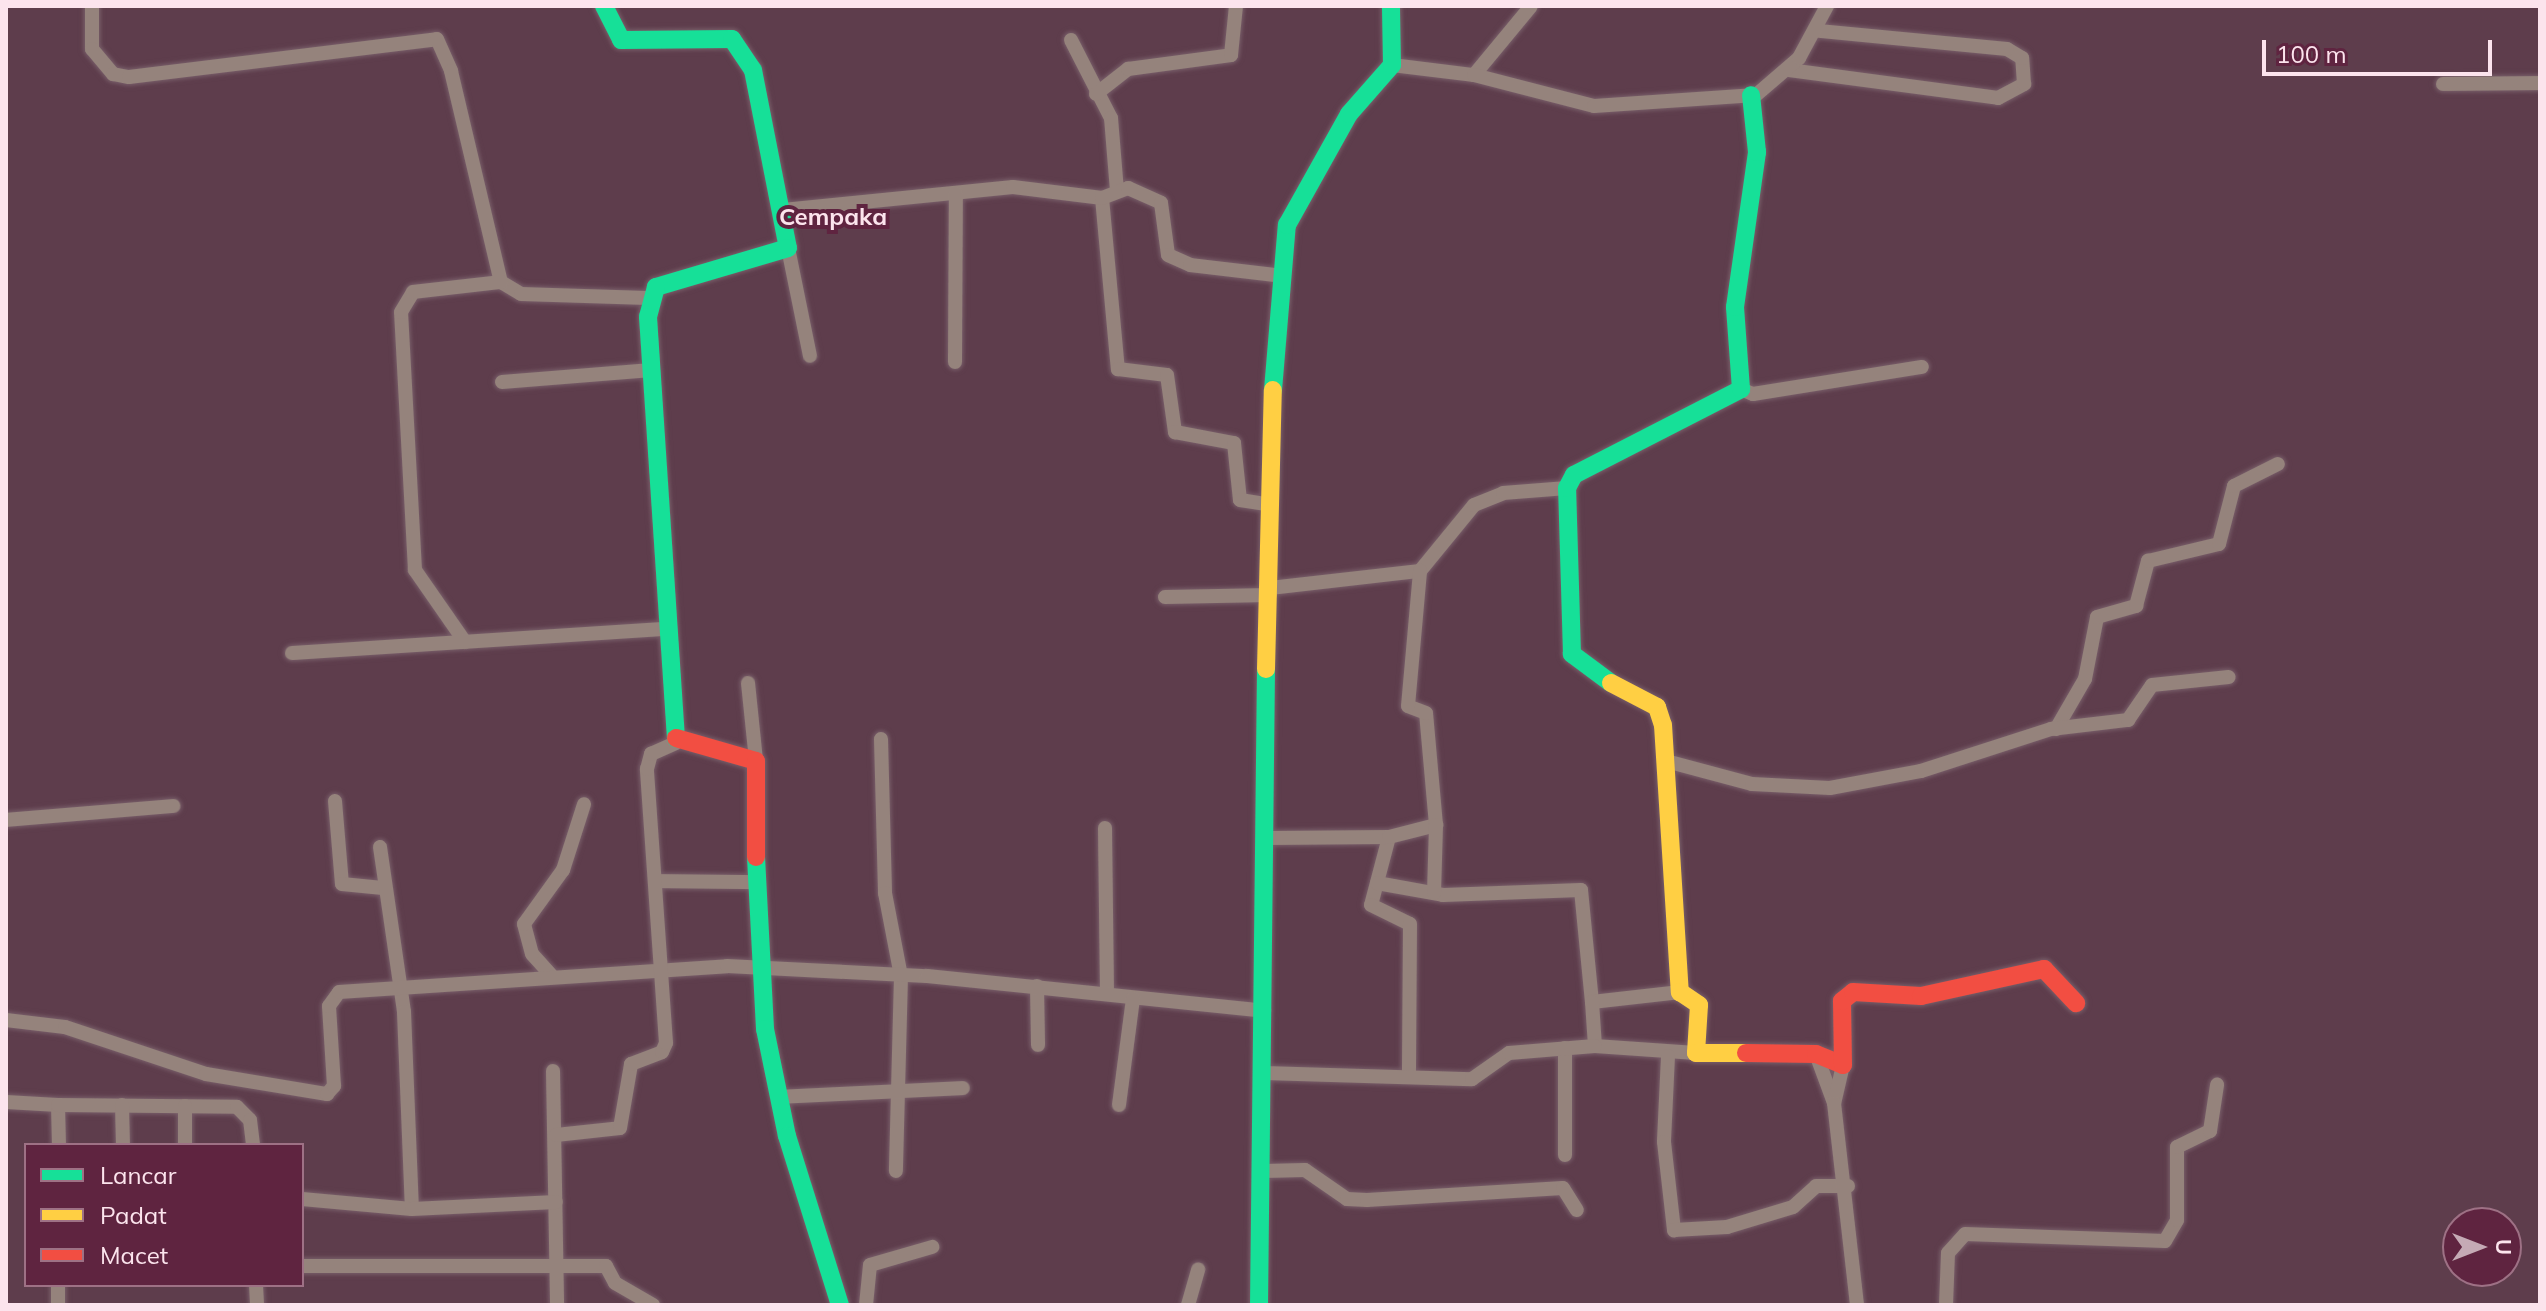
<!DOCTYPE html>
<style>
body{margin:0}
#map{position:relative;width:2546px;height:1311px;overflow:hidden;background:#5e3d4c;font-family:Mulish,sans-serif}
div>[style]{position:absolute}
.roads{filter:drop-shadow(0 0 2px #785e69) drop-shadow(0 0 2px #785e69)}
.street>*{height:14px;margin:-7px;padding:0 7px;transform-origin:7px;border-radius:7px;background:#95837c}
.fast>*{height:18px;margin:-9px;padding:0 9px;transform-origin:9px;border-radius:9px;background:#16e098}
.slow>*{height:18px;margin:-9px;padding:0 9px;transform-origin:9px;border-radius:9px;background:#ffcf43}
.jam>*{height:18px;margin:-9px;padding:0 9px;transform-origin:9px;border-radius:9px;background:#f24e42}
span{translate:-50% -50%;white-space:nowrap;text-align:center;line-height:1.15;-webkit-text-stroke:8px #5f2440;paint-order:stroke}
.quarter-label{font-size:24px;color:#fce4ed;font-weight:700}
.frame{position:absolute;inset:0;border:8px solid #fce4ed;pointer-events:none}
.legend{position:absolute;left:24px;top:1143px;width:280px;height:144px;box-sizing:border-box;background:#5f2440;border:2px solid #9e7185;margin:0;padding:10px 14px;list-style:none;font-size:24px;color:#fce4ed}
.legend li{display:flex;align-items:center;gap:16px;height:40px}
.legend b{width:40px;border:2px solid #9e7185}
.north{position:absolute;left:2442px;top:1207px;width:80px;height:80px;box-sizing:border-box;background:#5f2440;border:2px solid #9e7185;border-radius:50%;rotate:90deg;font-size:22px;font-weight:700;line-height:32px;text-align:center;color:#fce4ed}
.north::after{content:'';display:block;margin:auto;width:28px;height:36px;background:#c5aab5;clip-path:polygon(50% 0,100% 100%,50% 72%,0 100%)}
.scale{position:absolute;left:2262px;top:40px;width:230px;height:36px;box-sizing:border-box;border:4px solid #fce4ed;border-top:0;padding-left:10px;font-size:24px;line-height:28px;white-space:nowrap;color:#fce4ed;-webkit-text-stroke:6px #5f2440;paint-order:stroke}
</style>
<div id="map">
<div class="roads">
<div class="street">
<i style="left:92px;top:6px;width:43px;rotate:90deg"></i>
<i style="left:92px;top:49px;width:33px;rotate:50deg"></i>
<i style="left:113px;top:74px;width:16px;rotate:11deg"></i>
<i style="left:129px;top:77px;width:310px;rotate:-7deg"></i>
<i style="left:437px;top:39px;width:35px;rotate:66deg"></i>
<i style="left:451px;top:71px;width:217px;rotate:76.7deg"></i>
<i style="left:501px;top:282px;width:23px;rotate:31deg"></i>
<i style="left:521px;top:294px;width:127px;rotate:1.8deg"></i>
<i style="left:1071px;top:40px;width:88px;rotate:62.9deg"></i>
<i style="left:1111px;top:118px;width:73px;rotate:85.3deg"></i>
<i style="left:1392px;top:65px;width:83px;rotate:7deg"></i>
<i style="left:1474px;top:75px;width:89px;rotate:-50.4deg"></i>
<i style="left:1789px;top:70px;width:211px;rotate:7.6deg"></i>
<i style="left:1998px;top:98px;width:30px;rotate:-28deg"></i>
<i style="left:2024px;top:84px;width:26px;rotate:-94deg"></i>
<i style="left:2022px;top:58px;width:17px;rotate:-149deg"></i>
<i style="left:2007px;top:49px;width:189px;rotate:-174.5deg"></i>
<i style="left:1474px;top:75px;width:124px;rotate:14.5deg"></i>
<i style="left:1594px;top:106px;width:162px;rotate:-3.9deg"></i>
<i style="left:1756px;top:95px;width:57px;rotate:-40.7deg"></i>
<i style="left:1799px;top:58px;width:59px;rotate:-61.7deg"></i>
<i style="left:2443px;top:84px;width:97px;rotate:-0.6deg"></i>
<i style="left:1096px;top:94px;width:41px;rotate:-38deg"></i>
<i style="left:1128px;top:69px;width:104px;rotate:-7.7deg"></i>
<i style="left:1231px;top:55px;width:49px;rotate:-84.2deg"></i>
<i style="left:1102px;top:198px;width:172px;rotate:84.7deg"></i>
<i style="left:1118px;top:369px;width:49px;rotate:7deg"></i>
<i style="left:1167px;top:375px;width:58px;rotate:82deg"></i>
<i style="left:1175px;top:432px;width:60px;rotate:10.6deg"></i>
<i style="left:1234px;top:443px;width:57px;rotate:84deg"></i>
<i style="left:1240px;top:500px;width:30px;rotate:9deg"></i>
<i style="left:783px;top:210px;width:231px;rotate:-5.7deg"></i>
<i style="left:1013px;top:187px;width:90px;rotate:7deg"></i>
<i style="left:1102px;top:198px;width:28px;rotate:-21deg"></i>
<i style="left:1128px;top:188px;width:36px;rotate:24deg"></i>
<i style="left:1161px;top:203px;width:52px;rotate:82.3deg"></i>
<i style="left:1168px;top:255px;width:24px;rotate:24deg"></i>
<i style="left:1190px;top:265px;width:94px;rotate:6.7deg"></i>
<i style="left:788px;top:248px;width:110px;rotate:78.5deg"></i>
<i style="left:955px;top:362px;width:169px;rotate:-89.7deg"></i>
<i style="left:502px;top:382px;width:150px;rotate:-4.6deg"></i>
<i style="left:1741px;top:389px;width:13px;rotate:23deg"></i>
<i style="left:1753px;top:394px;width:171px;rotate:-9.1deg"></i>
<i style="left:1270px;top:588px;width:151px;rotate:-6.5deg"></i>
<i style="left:1420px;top:571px;width:85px;rotate:-50.7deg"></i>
<i style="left:1474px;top:505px;width:31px;rotate:-22deg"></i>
<i style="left:1503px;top:493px;width:64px;rotate:-4.5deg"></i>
<i style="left:1165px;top:597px;width:105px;rotate:-1.1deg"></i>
<i style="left:465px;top:642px;width:88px;rotate:-124.8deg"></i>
<i style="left:415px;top:570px;width:258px;rotate:-93.1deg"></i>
<i style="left:401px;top:312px;width:23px;rotate:-59deg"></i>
<i style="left:413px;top:292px;width:89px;rotate:-6.5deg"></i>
<i style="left:292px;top:653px;width:376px;rotate:-3.7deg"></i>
<i style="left:748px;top:683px;width:78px;rotate:84.1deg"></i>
<i style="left:2056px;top:729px;width:58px;rotate:-59.9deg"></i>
<i style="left:2085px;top:679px;width:63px;rotate:-79deg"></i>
<i style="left:2097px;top:617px;width:41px;rotate:-15.8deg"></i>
<i style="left:2136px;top:606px;width:47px;rotate:-75.1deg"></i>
<i style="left:2148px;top:561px;width:73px;rotate:-13.5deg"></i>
<i style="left:2219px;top:544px;width:60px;rotate:-75.5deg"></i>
<i style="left:2234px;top:486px;width:49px;rotate:-26.6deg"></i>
<i style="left:881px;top:739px;width:154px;rotate:88.5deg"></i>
<i style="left:885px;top:893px;width:85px;rotate:79.1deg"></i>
<i style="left:901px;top:976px;width:195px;rotate:91.5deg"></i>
<i style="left:1666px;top:761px;width:89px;rotate:15deg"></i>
<i style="left:1752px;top:784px;width:78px;rotate:2.9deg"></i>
<i style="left:1830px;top:788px;width:93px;rotate:-10.6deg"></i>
<i style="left:1921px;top:771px;width:137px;rotate:-17.9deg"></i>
<i style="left:2051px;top:729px;width:78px;rotate:-6.7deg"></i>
<i style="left:2128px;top:720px;width:42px;rotate:-55.6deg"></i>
<i style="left:2152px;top:685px;width:77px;rotate:-5.9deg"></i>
<i style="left:335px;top:801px;width:83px;rotate:85.2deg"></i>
<i style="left:342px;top:884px;width:41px;rotate:5.6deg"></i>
<i style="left:6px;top:820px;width:168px;rotate:-4.8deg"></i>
<i style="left:1105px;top:828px;width:166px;rotate:89.3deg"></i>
<i style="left:1389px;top:837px;width:70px;rotate:104.8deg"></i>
<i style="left:1371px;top:905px;width:43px;rotate:26deg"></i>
<i style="left:1410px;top:924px;width:148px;rotate:90.4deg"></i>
<i style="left:1268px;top:838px;width:121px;rotate:-0.5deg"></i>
<i style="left:1389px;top:837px;width:49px;rotate:-14.3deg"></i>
<i style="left:1436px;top:825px;width:112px;rotate:-95.1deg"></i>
<i style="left:1426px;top:713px;width:19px;rotate:-159deg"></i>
<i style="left:1408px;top:706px;width:136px;rotate:-84.9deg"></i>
<i style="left:380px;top:847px;width:167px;rotate:81.7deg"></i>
<i style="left:404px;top:1012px;width:197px;rotate:87.7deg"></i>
<i style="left:655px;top:881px;width:104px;rotate:0.6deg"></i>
<i style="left:1377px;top:883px;width:67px;rotate:10.3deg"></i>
<i style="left:1443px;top:895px;width:138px;rotate:-2.1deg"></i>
<i style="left:1581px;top:890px;width:113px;rotate:84.4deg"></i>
<i style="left:1592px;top:1002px;width:89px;rotate:-6.5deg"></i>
<i style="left:1434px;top:893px;width:68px;rotate:-88.3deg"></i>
<i style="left:551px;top:975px;width:28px;rotate:-132deg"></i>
<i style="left:532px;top:954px;width:31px;rotate:-105deg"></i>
<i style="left:524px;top:924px;width:67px;rotate:-54.2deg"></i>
<i style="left:563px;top:870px;width:69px;rotate:-72.3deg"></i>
<i style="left:1037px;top:986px;width:59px;rotate:89deg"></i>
<i style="left:1592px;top:1002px;width:44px;rotate:86.1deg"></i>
<i style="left:1595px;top:1046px;width:101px;rotate:4deg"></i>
<i style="left:6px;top:1020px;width:59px;rotate:6.8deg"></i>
<i style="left:65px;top:1027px;width:149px;rotate:18.4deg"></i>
<i style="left:206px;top:1074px;width:123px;rotate:9.4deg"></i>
<i style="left:327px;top:1094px;width:11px;rotate:-49deg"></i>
<i style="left:334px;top:1086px;width:80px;rotate:-93.6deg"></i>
<i style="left:329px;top:1006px;width:17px;rotate:-54deg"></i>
<i style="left:339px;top:992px;width:389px;rotate:-3.8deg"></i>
<i style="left:727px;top:966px;width:200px;rotate:2.9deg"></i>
<i style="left:927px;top:976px;width:339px;rotate:5.9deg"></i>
<i style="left:1565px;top:1048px;width:107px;rotate:90deg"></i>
<i style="left:1816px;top:1054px;width:52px;rotate:69.8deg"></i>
<i style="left:1668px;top:1056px;width:86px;rotate:92.7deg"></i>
<i style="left:1664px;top:1142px;width:89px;rotate:83.5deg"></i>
<i style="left:1674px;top:1230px;width:53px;rotate:-3.2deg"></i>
<i style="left:1727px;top:1227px;width:69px;rotate:-16.9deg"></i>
<i style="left:1793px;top:1207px;width:31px;rotate:-42deg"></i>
<i style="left:1816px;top:1186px;width:32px"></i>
<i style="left:1843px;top:1065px;width:39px;rotate:103deg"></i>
<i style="left:1834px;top:1103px;width:203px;rotate:83.5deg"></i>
<i style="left:553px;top:1071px;width:234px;rotate:89deg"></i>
<i style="left:1264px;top:1073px;width:208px;rotate:1.7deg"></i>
<i style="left:1472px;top:1079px;width:45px;rotate:-35.1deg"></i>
<i style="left:1509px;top:1053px;width:86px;rotate:-4.7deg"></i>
<i style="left:779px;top:1097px;width:184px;rotate:-2.8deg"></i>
<i style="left:6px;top:1102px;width:52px;rotate:3.3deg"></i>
<i style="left:58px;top:1105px;width:40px;rotate:88.6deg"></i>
<i style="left:58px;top:1105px;width:179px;rotate:0.6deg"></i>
<i style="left:237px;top:1107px;width:18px;rotate:45deg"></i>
<i style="left:250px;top:1120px;width:25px;rotate:83deg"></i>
<i style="left:122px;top:1105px;width:40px;rotate:88.6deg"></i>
<i style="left:1119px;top:1105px;width:108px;rotate:-82.5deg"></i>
<i style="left:185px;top:1106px;width:39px;rotate:90deg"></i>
<i style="left:556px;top:1135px;width:64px;rotate:-6.2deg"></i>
<i style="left:620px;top:1128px;width:65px;rotate:-80.2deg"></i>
<i style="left:631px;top:1064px;width:33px;rotate:-21deg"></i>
<i style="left:662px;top:1052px;width:10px;rotate:-66deg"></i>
<i style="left:666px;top:1043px;width:275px;rotate:-94deg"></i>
<i style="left:647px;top:769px;width:16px;rotate:-75deg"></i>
<i style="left:651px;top:754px;width:27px;rotate:-24deg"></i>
<i style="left:1264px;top:1171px;width:41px;rotate:-1.4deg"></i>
<i style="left:1305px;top:1170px;width:51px;rotate:34.6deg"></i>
<i style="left:1347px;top:1199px;width:20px;rotate:3deg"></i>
<i style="left:1367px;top:1200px;width:196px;rotate:-3.5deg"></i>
<i style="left:1563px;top:1188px;width:26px;rotate:58deg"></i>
<i style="left:302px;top:1199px;width:110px;rotate:5.2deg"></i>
<i style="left:412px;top:1209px;width:144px;rotate:-2.8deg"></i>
<i style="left:302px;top:1266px;width:304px"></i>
<i style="left:606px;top:1266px;width:19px;rotate:62deg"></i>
<i style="left:615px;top:1283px;width:44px;rotate:30.1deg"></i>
<i style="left:256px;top:1285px;width:20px;rotate:87deg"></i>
<i style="left:58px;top:1305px;width:20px;rotate:-90deg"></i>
<i style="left:866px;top:1305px;width:40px;rotate:-84.3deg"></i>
<i style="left:870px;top:1265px;width:65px;rotate:-16.2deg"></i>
<i style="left:1188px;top:1305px;width:37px;rotate:-74deg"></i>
<i style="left:1946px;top:1305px;width:52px;rotate:-87.8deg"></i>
<i style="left:1948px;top:1253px;width:25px;rotate:-48deg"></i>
<i style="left:1965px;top:1234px;width:200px;rotate:2deg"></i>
<i style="left:2165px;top:1241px;width:24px;rotate:-60deg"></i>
<i style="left:2177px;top:1220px;width:73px;rotate:-90deg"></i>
<i style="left:2177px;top:1147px;width:37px;rotate:-26deg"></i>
<i style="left:2210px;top:1131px;width:47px;rotate:-81.3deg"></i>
</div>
<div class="fast">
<i style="left:604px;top:6px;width:38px;rotate:63deg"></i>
<i style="left:621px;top:40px;width:111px;rotate:-0.5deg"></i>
<i style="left:732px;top:39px;width:37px;rotate:56deg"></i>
<i style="left:753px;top:70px;width:181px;rotate:78.9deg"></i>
<i style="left:788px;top:248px;width:138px;rotate:163.5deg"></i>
<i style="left:656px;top:287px;width:31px;rotate:105deg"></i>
<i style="left:648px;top:317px;width:422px;rotate:86.2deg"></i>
<i style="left:1273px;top:390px;width:166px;rotate:-85.2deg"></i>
<i style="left:1287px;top:225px;width:127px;rotate:-60.8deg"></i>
<i style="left:1349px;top:114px;width:65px;rotate:-48.7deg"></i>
<i style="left:1392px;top:65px;width:59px;rotate:-91deg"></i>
<i style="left:1611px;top:683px;width:49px;rotate:-143.4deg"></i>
<i style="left:1572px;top:654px;width:166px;rotate:-91.7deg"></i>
<i style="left:1567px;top:488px;width:15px;rotate:-62deg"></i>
<i style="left:1574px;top:475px;width:188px;rotate:-27.2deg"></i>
<i style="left:1741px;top:389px;width:82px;rotate:-94.2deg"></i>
<i style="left:1735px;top:307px;width:157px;rotate:-81.9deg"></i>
<i style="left:1757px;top:152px;width:57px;rotate:-96deg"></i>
<i style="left:756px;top:857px;width:172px;rotate:87deg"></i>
<i style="left:765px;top:1029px;width:109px;rotate:78.4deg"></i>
<i style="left:787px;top:1136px;width:177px;rotate:72.6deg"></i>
<i style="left:1259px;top:1305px;width:636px;rotate:-89.37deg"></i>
</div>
<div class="slow">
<i style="left:1266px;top:669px;width:279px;rotate:-88.6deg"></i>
<i style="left:1611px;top:683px;width:52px;rotate:27.6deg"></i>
<i style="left:1657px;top:707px;width:19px;rotate:72deg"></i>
<i style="left:1663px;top:725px;width:268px;rotate:86.4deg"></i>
<i style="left:1680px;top:992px;width:23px;rotate:34deg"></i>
<i style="left:1699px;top:1005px;width:48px;rotate:93.6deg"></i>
<i style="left:1696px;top:1053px;width:50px"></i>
</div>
<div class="jam">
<i style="left:676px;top:738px;width:83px;rotate:16deg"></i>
<i style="left:756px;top:761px;width:96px;rotate:90deg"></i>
<i style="left:1746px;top:1053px;width:70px;rotate:0.8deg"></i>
<i style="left:1816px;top:1054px;width:29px;rotate:22deg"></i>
<i style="left:1843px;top:1065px;width:64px;rotate:-90.9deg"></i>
<i style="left:1842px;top:1001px;width:14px;rotate:-39deg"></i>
<i style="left:1853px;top:992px;width:68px;rotate:3.4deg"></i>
<i style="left:1921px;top:996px;width:126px;rotate:-12.4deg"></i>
<i style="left:2044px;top:969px;width:47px;rotate:46.7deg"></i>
</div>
</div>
<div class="quarter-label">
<span style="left:833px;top:217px">Cempaka</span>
</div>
<div class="frame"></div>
<ul class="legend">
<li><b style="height:10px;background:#16e098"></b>Lancar</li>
<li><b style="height:10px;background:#ffcf43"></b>Padat</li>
<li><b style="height:10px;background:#f24e42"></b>Macet</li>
</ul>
<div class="north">U</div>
<div class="scale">100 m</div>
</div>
